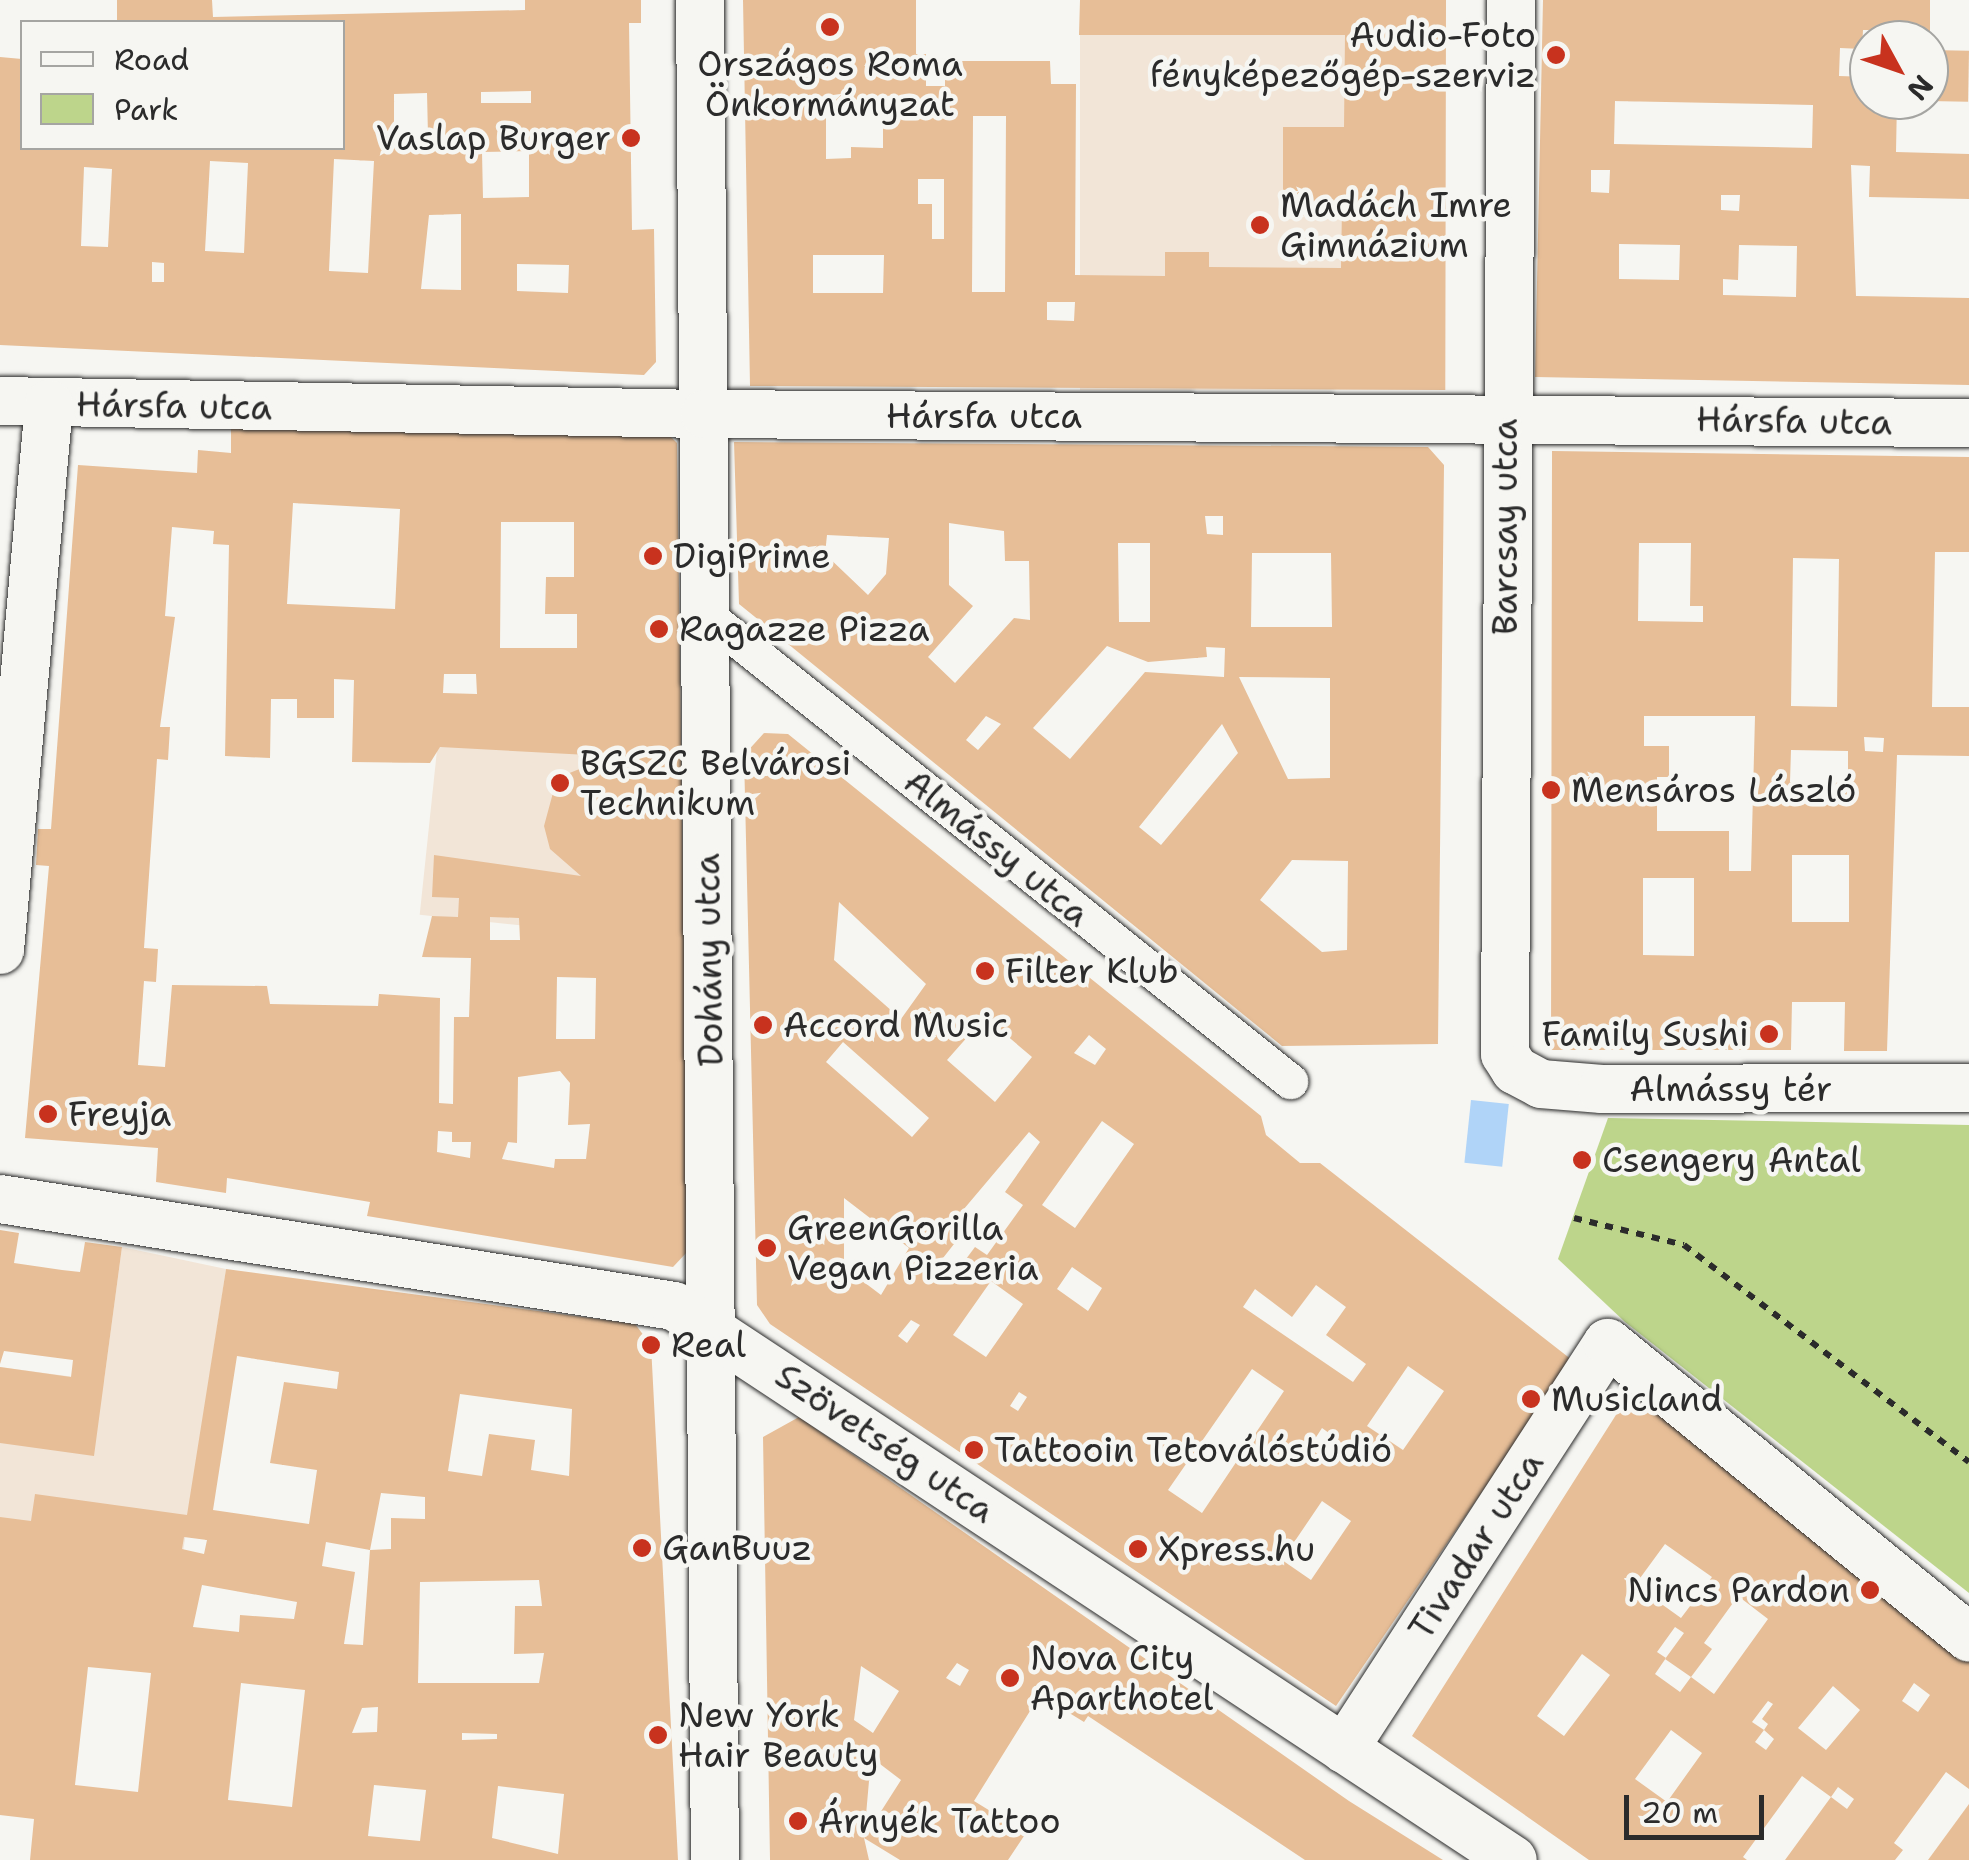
<!DOCTYPE html>
<meta charset="utf-8">
<style>
body{margin:0}
#map{position:relative;width:1969px;height:1860px;overflow:hidden;background:#f6f6f2;font-family:"Shantell Sans",sans-serif}
div>[style]{position:absolute}
.built>*{inset:0;background:#f2e5d7;transform-origin:0 0}
.green>*{inset:0;background:#bdd58b}
.water>*{inset:0;background:#b0d4f8;transform-origin:0 0}
.building>*{inset:0;background:#e7be97;transform-origin:0 0}
.path>*{height:6px;margin-top:-3px;transform-origin:0;background:repeating-linear-gradient(90deg,#2b2b2b 0 8px,transparent 0 16px)}
.roads{filter:drop-shadow(0 0 2px #2b2b2b) drop-shadow(0 0 2px #2b2b2b)}
.pedestrian>*{height:35px;margin:-17.5px;padding:0 17.5px;transform-origin:17.5px;border-radius:17.5px;background:#f6f6f2}
.minor>*{height:48px;margin:-24px;padding:0 24px;transform-origin:24px;border-radius:24px;background:#f6f6f2}
.dots>*{width:28px;height:28px;translate:-50% -50%;box-sizing:border-box;border:5px solid #f6f6f2;border-radius:50%}
span{translate:-50% -50%;white-space:nowrap;text-align:center;line-height:1.15;-webkit-text-stroke:9px #f6f6f2;paint-order:stroke}
.poi-label{font-size:35px;color:#2b2b2b}
.right{translate:-100% -50%;text-align:right}
.left{translate:0 -50%;text-align:left}
.street-label{font-size:35px;color:#2b2b2b}
.legend{position:absolute;left:20px;top:20px;width:325px;height:130px;box-sizing:border-box;background:#f6f6f2;border:2px solid #a5a5a2;margin:0;padding:12px 18px;list-style:none;font-size:30px;color:#2b2b2b}
.legend li{display:flex;align-items:center;gap:20px;height:50px}
.legend b{width:50px;border:2px solid #a5a5a2}
.north{position:absolute;left:1849px;top:20px;width:100px;height:100px;box-sizing:border-box;background:#f6f6f2;border:2px solid #a5a5a2;border-radius:50%;rotate:130deg;font-size:28px;font-weight:700;line-height:40px;text-align:center;color:#2b2b2b}
.north::after{content:'';display:block;margin:auto;width:35px;height:45px;background:#c8321e;clip-path:polygon(50% 0,100% 100%,50% 72%,0 100%)}
.scale{position:absolute;left:1624px;top:1795px;width:140px;height:45px;box-sizing:border-box;border:5px solid #2b2b2b;border-top:0;padding-left:12px;font-size:30px;line-height:35px;white-space:nowrap;color:#2b2b2b;-webkit-text-stroke:8px #f6f6f2;paint-order:stroke}
</style>
<div id="map">
<div class="built">
<i style="left:1080px;top:0;width:366px;height:390px"></i>
<i style="left:443px;top:693px;width:239px;height:223px;rotate:6deg"></i>
<i style="clip-path:polygon(122px 1247px,226px 1269px,171px 1631px,58px 1616px,0 1815px,0 1367px,104px 1381px)"></i>
</div>
<div class="green">
<i style="clip-path:polygon(1608px 1118px,1969px 1125px,1969px 1593px,1625px 1322px,1558px 1259px)"></i>
</div>
<div class="water">
<i style="left:1471px;top:1100px;width:38px;height:63px;rotate:6deg"></i>
</div>
<div class="building">
<i style="clip-path:polygon(evenodd,117px 0,212px 0,213px 17px,525px 10px,525px 0,641px 0,641px 23px,629px 23px,632px 230px,654px 229px,656px 362px,644px 375px,0 345px,0 57px,22px 59px,22px 148px,342px 148px,342px 22px,117px 22px,117px 0,531px 91px,531px 103px,481px 103px,481px 92px,531px 91px,117px 0,427px 93px,428px 136px,394px 136px,394px 94px,427px 93px,117px 0,529px 151px,529px 197px,483px 198px,482px 152px,529px 151px,117px 0,334px 159px,374px 161px,368px 273px,329px 271px,334px 159px,117px 0,210px 161px,248px 163px,244px 253px,205px 251px,210px 161px,117px 0,84px 167px,112px 169px,108px 247px,81px 246px,84px 167px,117px 0,461px 214px,461px 290px,421px 289px,429px 215px,461px 214px,117px 0,152px 262px,164px 263px,164px 282px,152px 282px,152px 262px,117px 0,517px 264px,569px 265px,568px 293px,517px 291px,517px 264px)"></i>
<i style="clip-path:polygon(evenodd,743px 0,916px 0,916px 54px,926px 54px,926px 86px,945px 86px,945px 61px,1050px 61px,1051px 84px,1076px 84px,1075px 275px,1165px 276px,1165px 252px,1209px 252px,1209px 267px,1341px 268px,1342px 208px,1283px 208px,1283px 127px,1344px 127px,1345px 35px,1079px 35px,1080px 0,1446px 0,1445px 390px,750px 386px,743px 0,826px 113px,883px 113px,883px 148px,851px 147px,851px 158px,826px 159px,826px 113px,743px 0,973px 116px,1006px 116px,1005px 292px,972px 292px,973px 116px,743px 0,918px 179px,944px 179px,944px 239px,932px 239px,932px 204px,918px 204px,918px 179px,743px 0,813px 255px,884px 255px,883px 293px,813px 293px,813px 255px,743px 0,1047px 302px,1075px 302px,1074px 321px,1047px 320px,1047px 302px)"></i>
<i style="clip-path:polygon(evenodd,1543px 0,1930px 0,1930px 40px,1882px 40px,1882px 30px,1863px 30px,1862px 49px,1840px 48px,1839px 76px,1869px 77px,1869px 100px,1897px 100px,1896px 152px,1969px 154px,1969px 199px,1869px 197px,1870px 166px,1851px 165px,1856px 296px,1969px 298px,1969px 385px,1535px 377px,1543px 0,1615px 101px,1813px 105px,1812px 148px,1614px 144px,1615px 101px,1543px 0,1591px 170px,1610px 170px,1609px 193px,1591px 192px,1591px 170px,1543px 0,1721px 195px,1740px 195px,1739px 211px,1721px 210px,1721px 195px,1543px 0,1619px 244px,1680px 245px,1679px 280px,1619px 279px,1619px 244px,1543px 0,1739px 245px,1797px 246px,1796px 297px,1723px 295px,1723px 279px,1738px 280px,1739px 245px)"></i>
<i style="left:1929px;top:50px;width:40px;height:51px;rotate:1deg"></i>
<i style="clip-path:polygon(evenodd,231px 421px,659px 425px,677px 443px,688px 1251px,673px 1267px,367px 1216px,370px 1202px,227px 1178px,226px 1193px,156px 1182px,158px 1148px,25px 1138px,49px 866px,36px 865px,38px 829px,51px 829px,78px 465px,197px 473px,198px 450px,231px 453px,231px 421px,293px 503px,400px 509px,395px 609px,287px 604px,293px 503px,231px 421px,501px 522px,574px 522px,574px 577px,546px 577px,545px 614px,577px 614px,577px 648px,500px 648px,501px 522px,231px 421px,172px 527px,214px 531px,213px 544px,229px 545px,225px 756px,270px 758px,271px 699px,297px 699px,297px 718px,334px 718px,334px 679px,354px 680px,352px 762px,430px 763px,440px 747px,588px 755px,587px 766px,557px 778px,544px 826px,550px 849px,581px 876px,434px 855px,432px 897px,459px 898px,458px 917px,432px 916px,422px 957px,471px 958px,469px 1017px,454px 1017px,453px 1104px,439px 1103px,440px 998px,379px 994px,378px 1006px,270px 1004px,267px 986px,172px 985px,165px 1067px,138px 1065px,144px 981px,156px 982px,158px 949px,144px 948px,157px 759px,168px 760px,170px 727px,160px 727px,175px 617px,165px 616px,172px 527px,231px 421px,444px 674px,476px 674px,477px 694px,443px 693px,444px 674px,231px 421px,490px 917px,519px 918px,520px 940px,490px 940px,490px 917px,231px 421px,557px 977px,596px 978px,595px 1039px,556px 1039px,557px 977px,231px 421px,560px 1071px,570px 1083px,568px 1125px,590px 1124px,586px 1159px,555px 1159px,554px 1168px,502px 1159px,508px 1142px,517px 1143px,518px 1077px,560px 1071px,231px 421px,438px 1131px,452px 1132px,452px 1142px,471px 1142px,470px 1158px,437px 1152px,438px 1131px)"></i>
<i style="clip-path:polygon(evenodd,734px 442px,1428px 447px,1444px 465px,1438px 1044px,1282px 1046px,739px 604px,734px 442px,1205px 516px,1223px 516px,1223px 535px,1207px 534px,1205px 516px,734px 442px,949px 523px,1004px 531px,1005px 561px,1029px 561px,1030px 620px,1014px 618px,955px 683px,928px 657px,973px 606px,949px 585px,949px 523px,734px 442px,827px 535px,889px 538px,886px 574px,868px 595px,825px 554px,827px 535px,734px 442px,1118px 543px,1150px 543px,1150px 622px,1119px 622px,1118px 543px,734px 442px,1252px 553px,1331px 553px,1332px 627px,1251px 627px,1252px 553px,734px 442px,1107px 646px,1148px 662px,1207px 657px,1206px 647px,1225px 648px,1224px 677px,1145px 672px,1070px 759px,1033px 728px,1107px 646px,734px 442px,1239px 677px,1330px 678px,1330px 778px,1288px 779px,1239px 677px,734px 442px,986px 716px,1001px 724px,978px 750px,966px 740px,986px 716px,734px 442px,1222px 724px,1238px 753px,1161px 845px,1139px 827px,1222px 724px,734px 442px,1292px 860px,1348px 861px,1347px 950px,1322px 952px,1260px 900px,1292px 860px)"></i>
<i style="clip-path:polygon(evenodd,1552px 451px,1969px 457px,1969px 552px,1935px 552px,1932px 707px,1969px 707px,1969px 756px,1897px 755px,1887px 1051px,1844px 1051px,1845px 1002px,1792px 1002px,1791px 1050px,1551px 1050px,1552px 451px,1639px 543px,1691px 543px,1690px 606px,1703px 606px,1703px 622px,1638px 621px,1639px 543px,1552px 451px,1793px 558px,1839px 559px,1837px 707px,1791px 706px,1793px 558px,1552px 451px,1644px 716px,1755px 716px,1751px 871px,1729px 871px,1729px 831px,1657px 831px,1657px 777px,1669px 777px,1669px 746px,1644px 746px,1644px 716px,1552px 451px,1864px 737px,1884px 738px,1883px 752px,1865px 751px,1864px 737px,1552px 451px,1791px 750px,1848px 751px,1848px 783px,1790px 782px,1791px 750px,1552px 451px,1792px 855px,1849px 855px,1849px 922px,1792px 922px,1792px 855px,1552px 451px,1643px 878px,1694px 878px,1694px 956px,1643px 955px,1643px 878px)"></i>
<i style="clip-path:polygon(evenodd,764px 733px,788px 734px,1261px 1116px,1266px 1135px,1300px 1163px,1320px 1163px,1572px 1360px,1336px 1706px,770px 1324px,757px 1305px,744px 755px,764px 733px,839px 902px,926px 984px,901px 1019px,834px 960px,839px 902px,764px 733px,985px 1017px,1032px 1057px,995px 1102px,947px 1060px,985px 1017px,764px 733px,1089px 1035px,1106px 1049px,1095px 1065px,1074px 1053px,1089px 1035px,764px 733px,843px 1042px,929px 1118px,912px 1137px,826px 1062px,843px 1042px,764px 733px,1102px 1121px,1134px 1144px,1075px 1228px,1042px 1205px,1102px 1121px,764px 733px,1029px 1132px,1040px 1142px,1005px 1192px,1023px 1205px,987px 1255px,975px 1247px,957px 1271px,943px 1258px,969px 1225px,958px 1216px,1029px 1132px,764px 733px,844px 1198px,909px 1248px,881px 1295px,844px 1267px,844px 1198px,764px 733px,1072px 1267px,1102px 1288px,1088px 1311px,1057px 1289px,1072px 1267px,764px 733px,991px 1281px,1023px 1304px,986px 1357px,953px 1335px,991px 1281px,764px 733px,1316px 1285px,1346px 1307px,1326px 1335px,1366px 1364px,1353px 1382px,1243px 1307px,1255px 1289px,1292px 1317px,1316px 1285px,764px 733px,911px 1320px,920px 1325px,907px 1343px,898px 1336px,911px 1320px,764px 733px,1408px 1366px,1444px 1391px,1403px 1450px,1367px 1426px,1408px 1366px,764px 733px,1252px 1369px,1284px 1391px,1202px 1513px,1168px 1490px,1252px 1369px,764px 733px,1019px 1392px,1027px 1397px,1018px 1411px,1010px 1406px,1019px 1392px,764px 733px,1322px 1428px,1340px 1441px,1326px 1460px,1309px 1448px,1322px 1428px,764px 733px,1322px 1501px,1351px 1521px,1311px 1580px,1282px 1560px,1322px 1501px)"></i>
<i style="clip-path:polygon(0 1230px,19px 1233px,14px 1263px,62px 1270px,80px 1272px,85px 1242px,122px 1247px,94px 1456px,0 1443px,0 1367px,71px 1377px,73px 1360px,4px 1351px,0 1364px)"></i>
<i style="clip-path:polygon(evenodd,226px 1269px,635px 1324px,651px 1345px,678px 1860px,30px 1860px,34px 1819px,0 1815px,0 1517px,31px 1521px,35px 1494px,187px 1515px,226px 1269px,237px 1356px,339px 1372px,337px 1389px,284px 1382px,270px 1463px,317px 1470px,309px 1524px,213px 1510px,237px 1356px,226px 1269px,460px 1394px,572px 1409px,569px 1476px,531px 1470px,535px 1440px,489px 1434px,482px 1476px,448px 1471px,460px 1394px,226px 1269px,381px 1493px,425px 1497px,425px 1519px,391px 1518px,391px 1549px,370px 1550px,363px 1645px,344px 1644px,355px 1572px,322px 1566px,326px 1542px,370px 1550px,381px 1493px,226px 1269px,184px 1537px,207px 1540px,204px 1554px,182px 1549px,184px 1537px,226px 1269px,539px 1580px,542px 1606px,515px 1606px,514px 1654px,544px 1653px,539px 1683px,418px 1683px,420px 1582px,539px 1580px,226px 1269px,202px 1585px,297px 1602px,294px 1619px,240px 1615px,239px 1632px,193px 1627px,202px 1585px,226px 1269px,88px 1667px,151px 1673px,138px 1792px,75px 1785px,88px 1667px,226px 1269px,241px 1683px,305px 1690px,292px 1807px,228px 1800px,241px 1683px,226px 1269px,378px 1707px,377px 1732px,352px 1733px,362px 1708px,378px 1707px,226px 1269px,462px 1733px,497px 1734px,497px 1739px,462px 1740px,462px 1733px,226px 1269px,374px 1785px,426px 1790px,420px 1841px,368px 1836px,374px 1785px,226px 1269px,498px 1786px,564px 1794px,558px 1854px,492px 1838px,498px 1786px)"></i>
<i style="clip-path:polygon(evenodd,1654px 1401px,1969px 1662px,1969px 1789px,1946px 1772px,1894px 1843px,1903px 1850px,1895px 1860px,1785px 1860px,1831px 1797px,1847px 1809px,1854px 1799px,1838px 1787px,1831px 1797px,1802px 1776px,1743px 1857px,1747px 1860px,1589px 1860px,1412px 1736px,1621px 1407px,1654px 1401px,1665px 1544px,1712px 1577px,1681px 1618px,1635px 1585px,1665px 1544px,1654px 1401px,1738px 1596px,1768px 1619px,1714px 1694px,1691px 1677px,1680px 1692px,1655px 1674px,1666px 1658px,1657px 1652px,1675px 1627px,1684px 1633px,1665px 1659px,1691px 1677px,1712px 1649px,1704px 1643px,1738px 1596px,1654px 1401px,1582px 1654px,1610px 1675px,1564px 1736px,1537px 1716px,1582px 1654px,1654px 1401px,1914px 1683px,1930px 1695px,1918px 1712px,1902px 1701px,1914px 1683px,1654px 1401px,1833px 1686px,1860px 1710px,1826px 1750px,1798px 1728px,1833px 1686px,1654px 1401px,1768px 1701px,1773px 1704px,1762px 1719px,1768px 1724px,1764px 1730px,1774px 1739px,1766px 1750px,1755px 1742px,1764px 1730px,1752px 1722px,1768px 1701px,1654px 1401px,1671px 1730px,1702px 1753px,1667px 1802px,1635px 1779px,1671px 1730px)"></i>
<i style="clip-path:polygon(evenodd,799px 1417px,1349px 1801px,1443px 1860px,1305px 1860px,1088px 1716px,1084px 1722px,1040px 1695px,974px 1801px,1026px 1833px,1008px 1860px,900px 1860px,864px 1838px,901px 1780px,880px 1764px,869px 1781px,864px 1838px,869px 1860px,770px 1860px,763px 1437px,799px 1417px,957px 1663px,969px 1670px,960px 1686px,946px 1678px,957px 1663px,799px 1417px,861px 1666px,899px 1691px,873px 1733px,854px 1720px,861px 1666px)"></i>
<i style="clip-path:polygon(1969px 1804px,1969px 1860px,1928px 1860px)"></i>
</div>
<div class="path">
<i style="left:1574px;top:1218px;width:113px;rotate:13.8deg"></i>
<i style="left:1684px;top:1245px;width:358px;rotate:37.3deg"></i>
</div>
<div class="roads">
<div class="pedestrian">
<i style="left:705px;top:614px;width:749px;rotate:38.6deg"></i>
</div>
<div class="minor">
<i style="left:700px;top:0;width:1860px;rotate:89.54deg"></i>
<i style="left:1511px;top:0;width:1054px;rotate:90.33deg"></i>
<i style="left:1505px;top:1054px;width:19px;rotate:58deg"></i>
<i style="left:1515px;top:1070px;width:30px;rotate:28deg"></i>
<i style="left:1541px;top:1084px;width:61px;rotate:4.7deg"></i>
<i style="left:1602px;top:1089px;width:367px;rotate:-0.2deg"></i>
<i style="left:0;top:401px;width:705px;rotate:1.06deg"></i>
<i style="left:705px;top:414px;width:1264px;rotate:0.41deg"></i>
<i style="left:0;top:950px;width:548px;rotate:-84.87deg"></i>
<i style="left:0;top:1199px;width:682px;rotate:9.02deg"></i>
<i style="left:674px;top:1306px;width:1005px;rotate:33.44deg"></i>
<i style="left:1344px;top:1749px;width:484px;rotate:-57deg"></i>
<i style="left:1608px;top:1343px;width:466px;rotate:39.2deg"></i>
</div>
</div>
<div class="dots">
<i style="left:830px;top:27px;background:#c8321e"></i>
<i style="left:1556px;top:55px;background:#c8321e"></i>
<i style="left:631px;top:138px;background:#c8321e"></i>
<i style="left:1260px;top:225px;background:#c8321e"></i>
<i style="left:653px;top:556px;background:#c8321e"></i>
<i style="left:659px;top:629px;background:#c8321e"></i>
<i style="left:560px;top:783px;background:#c8321e"></i>
<i style="left:1551px;top:790px;background:#c8321e"></i>
<i style="left:985px;top:971px;background:#c8321e"></i>
<i style="left:763px;top:1025px;background:#c8321e"></i>
<i style="left:1769px;top:1034px;background:#c8321e"></i>
<i style="left:48px;top:1114px;background:#c8321e"></i>
<i style="left:1582px;top:1160px;background:#c8321e"></i>
<i style="left:767px;top:1248px;background:#c8321e"></i>
<i style="left:651px;top:1345px;background:#c8321e"></i>
<i style="left:1531px;top:1399px;background:#c8321e"></i>
<i style="left:974px;top:1450px;background:#c8321e"></i>
<i style="left:642px;top:1548px;background:#c8321e"></i>
<i style="left:1138px;top:1549px;background:#c8321e"></i>
<i style="left:1870px;top:1590px;background:#c8321e"></i>
<i style="left:1010px;top:1678px;background:#c8321e"></i>
<i style="left:658px;top:1735px;background:#c8321e"></i>
<i style="left:798px;top:1821px;background:#c8321e"></i>
</div>
<div class="poi-label">
<span class="right" style="left:1536px;top:55px">Audio-Foto<br>fényképezőgép-szerviz</span>
<span style="left:830px;top:84px">Országos Roma<br>Önkormányzat</span>
<span class="right" style="left:611px;top:138px">Vaslap Burger</span>
<span class="left" style="left:1280px;top:225px">Madách Imre<br>Gimnázium</span>
<span class="left" style="left:673px;top:556px">DigiPrime</span>
<span class="left" style="left:679px;top:629px">Ragazze Pizza</span>
<span class="left" style="left:580px;top:783px">BGSZC Belvárosi<br>Technikum</span>
<span class="left" style="left:1571px;top:790px">Mensáros László</span>
<span class="left" style="left:1005px;top:971px">Filter Klub</span>
<span class="left" style="left:783px;top:1025px">Accord Music</span>
<span class="right" style="left:1749px;top:1034px">Family Sushi</span>
<span class="left" style="left:68px;top:1114px">Freyja</span>
<span class="left" style="left:1602px;top:1160px">Csengery Antal</span>
<span class="left" style="left:787px;top:1248px">GreenGorilla<br>Vegan Pizzeria</span>
<span class="left" style="left:671px;top:1345px">Real</span>
<span class="left" style="left:1551px;top:1399px">Musicland</span>
<span class="left" style="left:994px;top:1450px">Tattooin Tetoválóstúdió</span>
<span class="left" style="left:662px;top:1548px">GanBuuz</span>
<span class="left" style="left:1158px;top:1549px">Xpress.hu</span>
<span class="right" style="left:1850px;top:1590px">Nincs Pardon</span>
<span class="left" style="left:1030px;top:1678px">Nova City<br>Aparthotel</span>
<span class="left" style="left:678px;top:1735px">New York<br>Hair Beauty</span>
<span class="left" style="left:818px;top:1821px">Árnyék Tattoo</span>
</div>
<div class="street-label">
<span style="left:174px;top:406px;rotate:1deg">Hársfa utca</span>
<span style="left:984px;top:416px">Hársfa utca</span>
<span style="left:1794px;top:421px;rotate:1deg">Hársfa utca</span>
<span style="left:1505px;top:527px;rotate:-90deg">Barcsay utca</span>
<span style="left:997px;top:848px;rotate:39deg">Almássy utca</span>
<span style="left:709px;top:960px;rotate:-91deg">Dohány utca</span>
<span style="left:1731px;top:1089px">Almássy tér</span>
<span style="left:885px;top:1443px;rotate:34deg">Szövetség utca</span>
<span style="left:1476px;top:1546px;rotate:-57deg">Tivadar utca</span>
</div>
<ul class="legend">
<li><b style="height:12px;background:#f6f6f2"></b>Road</li>
<li><b style="height:28px;background:#bdd58b"></b>Park</li>
</ul>
<div class="north">N</div>
<div class="scale">20 m</div>
</div>
